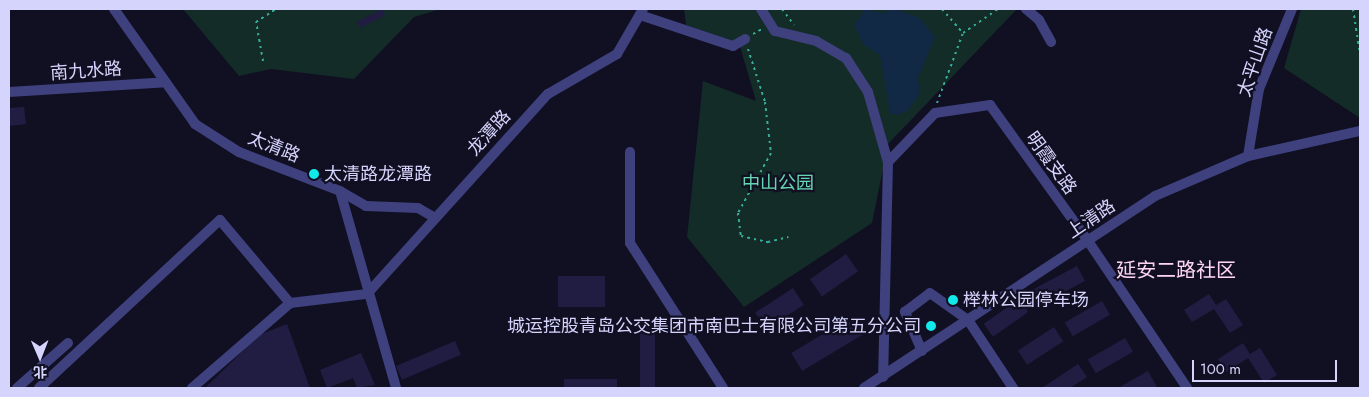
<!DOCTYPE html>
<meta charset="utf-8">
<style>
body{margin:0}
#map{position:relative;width:1369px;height:397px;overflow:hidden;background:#110f22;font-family:Jost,"Noto Sans SC",sans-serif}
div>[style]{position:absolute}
.green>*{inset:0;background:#132c28}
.water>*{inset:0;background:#112944}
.building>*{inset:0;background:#211d42;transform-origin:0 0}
.path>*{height:2px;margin-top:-1px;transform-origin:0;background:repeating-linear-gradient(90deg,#37ac9a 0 2.5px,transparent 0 6.5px)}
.minor>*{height:10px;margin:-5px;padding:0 5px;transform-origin:5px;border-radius:5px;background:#3e417e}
.dots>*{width:14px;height:14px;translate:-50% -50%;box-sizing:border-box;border:2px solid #110f22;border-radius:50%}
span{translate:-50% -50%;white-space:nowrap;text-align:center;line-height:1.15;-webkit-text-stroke:4.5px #110f22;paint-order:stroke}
.street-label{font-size:18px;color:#d4d4fc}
.poi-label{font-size:18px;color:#d4d4fc}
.left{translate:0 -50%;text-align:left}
.right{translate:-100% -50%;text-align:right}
.park-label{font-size:18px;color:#65d7b0}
.quarter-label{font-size:20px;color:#fcd5f2}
.frame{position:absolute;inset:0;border:10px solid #d4d4fc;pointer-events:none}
.north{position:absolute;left:15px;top:332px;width:50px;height:50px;-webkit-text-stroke:4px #110f22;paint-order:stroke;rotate:179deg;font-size:14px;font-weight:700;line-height:20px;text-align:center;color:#d4d4fc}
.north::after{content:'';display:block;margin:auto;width:18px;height:22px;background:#d4d4fc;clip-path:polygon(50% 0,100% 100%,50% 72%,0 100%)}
.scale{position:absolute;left:1192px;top:360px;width:145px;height:22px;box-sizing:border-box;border:2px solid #d4d4fc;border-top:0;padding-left:6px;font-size:15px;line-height:18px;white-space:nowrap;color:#d4d4fc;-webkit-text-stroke:4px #110f22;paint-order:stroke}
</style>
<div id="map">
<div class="green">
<i style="clip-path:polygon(183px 9px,441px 9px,414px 17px,354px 79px,271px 69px,239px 76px)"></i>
<i style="clip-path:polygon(684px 9px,1017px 9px,888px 144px,872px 223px,744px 307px,687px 237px,703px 81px,756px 101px,739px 43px,686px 25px)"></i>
<i style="clip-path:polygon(1301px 9px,1360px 9px,1360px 118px,1284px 68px)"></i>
</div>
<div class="water">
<i style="clip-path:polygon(865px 9px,885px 14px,888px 9px,895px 9px,920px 18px,935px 37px,918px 78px,920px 94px,908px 110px,898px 115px,890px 113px,880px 55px,864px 45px,854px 25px)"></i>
</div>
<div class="building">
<i style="left:382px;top:9px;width:7px;height:28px;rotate:63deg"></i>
<i style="clip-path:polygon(24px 107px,26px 124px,9px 126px,9px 108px)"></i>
<i style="left:846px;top:254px;width:21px;height:44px;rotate:55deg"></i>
<i style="left:1077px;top:266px;width:17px;height:56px;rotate:62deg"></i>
<i style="left:558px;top:276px;width:47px;height:31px"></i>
<i style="left:793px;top:288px;width:20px;height:45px;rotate:57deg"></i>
<i style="clip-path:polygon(1209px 294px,1216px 305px,1226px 299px,1243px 325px,1230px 333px,1214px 309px,1192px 322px,1184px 310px)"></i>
<i style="left:1019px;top:299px;width:16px;height:43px;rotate:55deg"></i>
<i style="left:1102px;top:301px;width:16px;height:43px;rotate:60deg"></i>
<i style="left:853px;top:316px;width:21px;height:72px;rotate:59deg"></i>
<i style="clip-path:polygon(287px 324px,310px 388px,205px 388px,259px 335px)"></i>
<i style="left:640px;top:324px;width:15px;height:64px"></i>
<i style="left:1054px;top:327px;width:17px;height:43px;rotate:57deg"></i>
<i style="left:1125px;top:338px;width:16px;height:43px;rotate:60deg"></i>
<i style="left:455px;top:341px;width:15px;height:64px;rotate:67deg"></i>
<i style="clip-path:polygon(1243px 343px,1250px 354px,1260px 348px,1277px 375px,1264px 383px,1248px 358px,1226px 372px,1218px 359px)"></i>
<i style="clip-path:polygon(361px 353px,375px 385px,357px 388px,353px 378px,327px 388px,320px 370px)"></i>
<i style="clip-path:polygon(1078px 364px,1087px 377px,1070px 388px,1042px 388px)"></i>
<i style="clip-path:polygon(1148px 371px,1157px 387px,1154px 388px,1118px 388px)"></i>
<i style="left:564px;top:379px;width:53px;height:9px"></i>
</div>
<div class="path">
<i style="left:782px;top:9px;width:20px;rotate:53deg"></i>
<i style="left:942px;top:9px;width:32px;rotate:49deg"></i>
<i style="left:1353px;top:9px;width:46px;rotate:81.2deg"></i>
<i style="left:753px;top:34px;width:10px;rotate:-29deg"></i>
<i style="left:748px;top:49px;width:56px;rotate:72.2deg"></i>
<i style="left:765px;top:102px;width:51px;rotate:83.3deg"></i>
<i style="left:771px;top:153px;width:68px;rotate:118.8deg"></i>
<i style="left:738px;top:213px;width:23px;rotate:83deg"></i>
<i style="left:741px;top:236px;width:28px;rotate:13deg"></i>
<i style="left:768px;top:242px;width:21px;rotate:-14deg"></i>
<i style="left:263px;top:61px;width:40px;rotate:-100deg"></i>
<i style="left:256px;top:22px;width:24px;rotate:-33deg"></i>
<i style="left:937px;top:103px;width:75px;rotate:-69.6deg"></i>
<i style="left:963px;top:33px;width:42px;rotate:-34.4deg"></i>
</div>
<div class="minor">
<i style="left:114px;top:9px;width:141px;rotate:54.8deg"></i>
<i style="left:195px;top:124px;width:52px;rotate:32.5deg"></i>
<i style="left:239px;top:152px;width:108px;rotate:21.1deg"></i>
<i style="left:340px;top:191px;width:205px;rotate:74.1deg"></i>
<i style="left:761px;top:9px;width:26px;rotate:58deg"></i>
<i style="left:775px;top:31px;width:42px;rotate:13.7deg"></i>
<i style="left:816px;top:41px;width:34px;rotate:30deg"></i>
<i style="left:846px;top:58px;width:40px;rotate:57.1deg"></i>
<i style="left:868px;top:92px;width:73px;rotate:74.1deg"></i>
<i style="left:888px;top:162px;width:215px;rotate:91.3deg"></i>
<i style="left:1026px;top:9px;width:17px;rotate:40deg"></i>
<i style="left:1039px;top:20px;width:25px;rotate:61deg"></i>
<i style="left:640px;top:15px;width:98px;rotate:18.4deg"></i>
<i style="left:733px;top:46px;width:14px;rotate:-30deg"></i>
<i style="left:9px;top:92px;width:157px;rotate:-3.6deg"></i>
<i style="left:630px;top:152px;width:91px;rotate:90deg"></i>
<i style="left:630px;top:243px;width:172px;rotate:57.3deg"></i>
<i style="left:1248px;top:156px;width:68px;rotate:-80.7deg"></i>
<i style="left:1259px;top:89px;width:87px;rotate:-67.6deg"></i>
<i style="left:888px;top:162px;width:68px;rotate:-46.2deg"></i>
<i style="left:935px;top:113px;width:56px;rotate:-8.3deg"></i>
<i style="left:990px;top:105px;width:168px;rotate:54.2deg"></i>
<i style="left:1088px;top:241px;width:177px;rotate:56deg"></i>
<i style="left:340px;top:191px;width:30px;rotate:30deg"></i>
<i style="left:366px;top:206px;width:52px;rotate:2.2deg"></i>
<i style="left:418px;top:208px;width:20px;rotate:30deg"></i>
<i style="left:922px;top:351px;width:43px;rotate:-113.6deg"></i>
<i style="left:905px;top:312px;width:31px;rotate:-37deg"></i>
<i style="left:930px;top:293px;width:47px;rotate:35.4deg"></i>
<i style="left:968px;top:320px;width:82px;rotate:56.5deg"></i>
<i style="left:17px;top:388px;width:68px;rotate:-41.4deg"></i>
<i style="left:39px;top:388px;width:247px;rotate:-42.9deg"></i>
<i style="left:220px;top:220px;width:109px;rotate:49.9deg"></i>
<i style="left:192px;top:388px;width:130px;rotate:-40.9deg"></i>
<i style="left:290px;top:303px;width:78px;rotate:-6.7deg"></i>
<i style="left:367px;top:294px;width:270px;rotate:-47.9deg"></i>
<i style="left:548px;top:94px;width:80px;rotate:-30.1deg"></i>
<i style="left:617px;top:54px;width:52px;rotate:-60deg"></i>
<i style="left:864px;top:388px;width:349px;rotate:-33.4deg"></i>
<i style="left:1155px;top:196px;width:101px;rotate:-23.3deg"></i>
<i style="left:1248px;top:156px;width:115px;rotate:-12.6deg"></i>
</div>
<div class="dots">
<i style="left:314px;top:174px;background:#11e9eb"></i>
<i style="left:953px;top:300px;background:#11e9eb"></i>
<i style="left:931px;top:326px;background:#11e9eb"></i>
</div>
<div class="street-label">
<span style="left:1255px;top:62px;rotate:-71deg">太平山路</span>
<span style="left:86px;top:71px;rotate:-4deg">南九水路</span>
<span style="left:489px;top:133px;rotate:-48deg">龙潭路</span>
<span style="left:274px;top:147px;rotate:22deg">太清路</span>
<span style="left:1051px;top:163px;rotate:54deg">明霞支路</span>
<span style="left:1091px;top:219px;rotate:-34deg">上清路</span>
</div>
<div class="poi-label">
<span class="left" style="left:324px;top:174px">太清路龙潭路</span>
<span class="left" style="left:963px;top:300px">榉林公园停车场</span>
<span class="right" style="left:921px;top:326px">城运控股青岛公交集团市南巴士有限公司第五分公司</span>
</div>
<div class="park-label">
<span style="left:778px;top:183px">中山公园</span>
</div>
<div class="quarter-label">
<span style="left:1176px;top:270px">延安二路社区</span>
</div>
<div class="frame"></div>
<div class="north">北</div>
<div class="scale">100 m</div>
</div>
